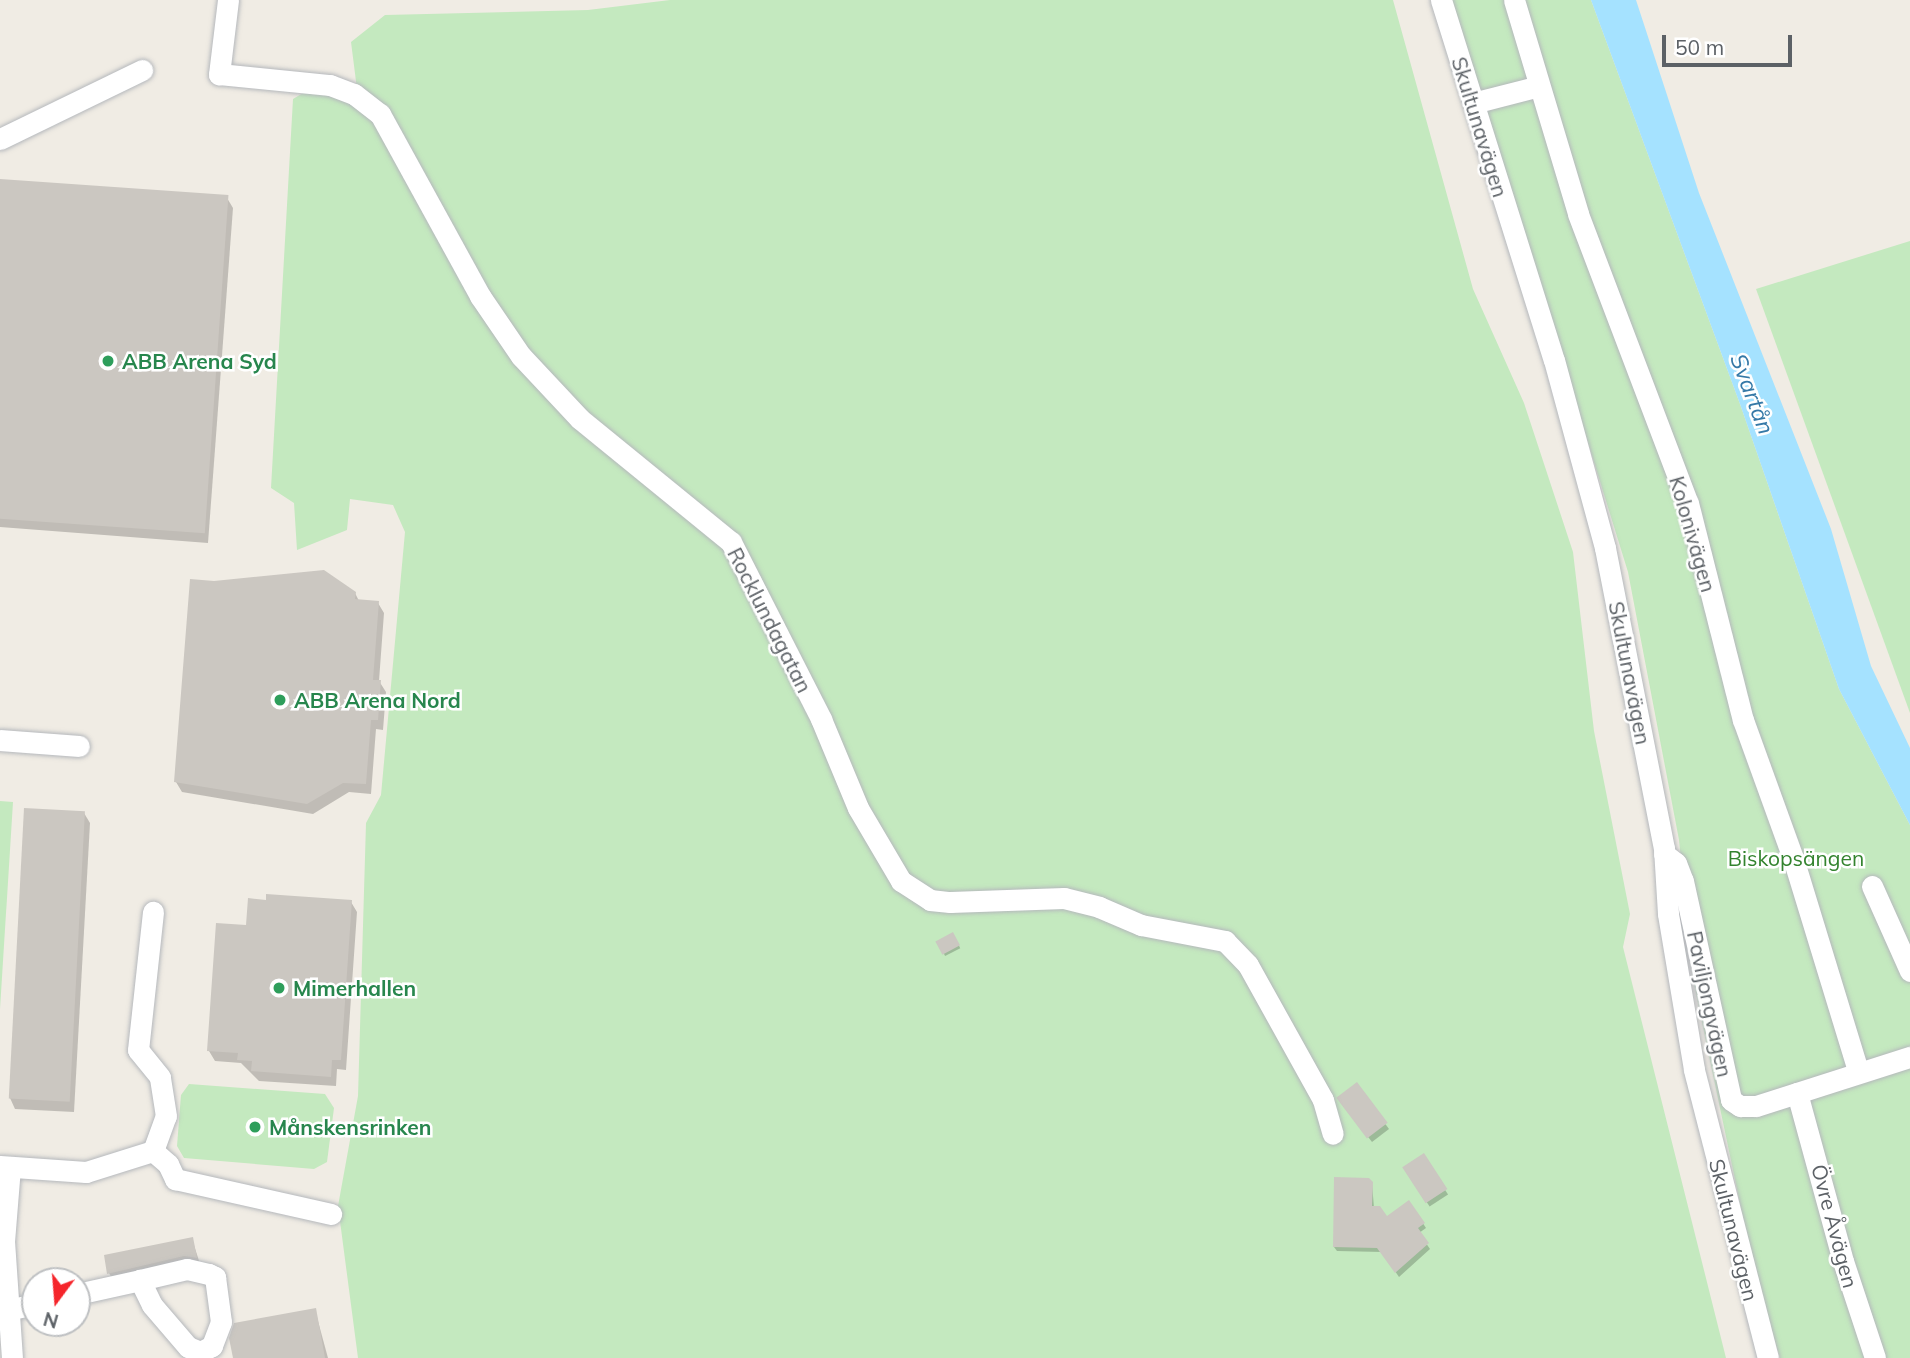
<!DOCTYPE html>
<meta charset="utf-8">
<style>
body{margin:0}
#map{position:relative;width:1910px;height:1358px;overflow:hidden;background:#f0ece4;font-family:Mulish,sans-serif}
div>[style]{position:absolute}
.green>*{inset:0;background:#c4e9bf}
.water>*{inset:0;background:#a5e2ff}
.shadow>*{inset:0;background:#0003;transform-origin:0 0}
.building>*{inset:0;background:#cbc7c1;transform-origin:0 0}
.roads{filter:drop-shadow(0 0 2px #b5b8bc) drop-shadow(0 0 2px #b5b8bc)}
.minor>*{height:21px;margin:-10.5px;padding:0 10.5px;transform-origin:10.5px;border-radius:10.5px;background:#fff}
.dots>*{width:19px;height:19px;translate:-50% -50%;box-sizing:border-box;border:4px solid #fff;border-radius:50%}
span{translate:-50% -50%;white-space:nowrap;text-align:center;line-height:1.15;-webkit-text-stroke:5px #fff;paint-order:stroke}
.street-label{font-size:21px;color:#5c6166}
.leisure-label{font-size:21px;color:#27864d;font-weight:700}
.left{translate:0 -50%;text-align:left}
.park-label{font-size:21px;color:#33832e}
.water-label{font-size:23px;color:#3579a7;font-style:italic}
.north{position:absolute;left:21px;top:1267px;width:70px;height:70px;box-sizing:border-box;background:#fff;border:2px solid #bec0c2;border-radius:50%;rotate:196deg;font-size:19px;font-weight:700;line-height:28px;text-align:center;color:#5c6166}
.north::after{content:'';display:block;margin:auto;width:24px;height:32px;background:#f5252b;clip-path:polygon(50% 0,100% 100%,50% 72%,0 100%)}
.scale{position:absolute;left:1662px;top:35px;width:130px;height:32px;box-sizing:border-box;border:4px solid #5c6166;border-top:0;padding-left:9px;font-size:21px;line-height:24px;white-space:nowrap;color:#5c6166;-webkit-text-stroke:5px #fff;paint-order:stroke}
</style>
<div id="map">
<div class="green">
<i style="clip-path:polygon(670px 0,1393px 0,1473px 289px,1524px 403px,1573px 552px,1594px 731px,1630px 914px,1623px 947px,1726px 1358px,358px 1358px,338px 1206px,358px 1096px,366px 823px,381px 795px,405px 532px,393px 505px,350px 499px,347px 530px,297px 550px,294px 503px,271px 488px,293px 99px,318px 84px,358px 97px,351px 42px,385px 15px,588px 10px)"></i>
<i style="clip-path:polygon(1451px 0,1591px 0,1740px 404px,1839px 689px,1910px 825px,1910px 1358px,1780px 1358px,1756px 1280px,1693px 979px,1679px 840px,1628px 572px)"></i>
<i style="clip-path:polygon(1910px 241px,1910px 713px,1756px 289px)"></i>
<i style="clip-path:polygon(0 801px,13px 802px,0 1009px)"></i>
<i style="clip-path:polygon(189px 1084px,325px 1094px,334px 1108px,327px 1162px,314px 1169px,184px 1158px,177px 1146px,181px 1095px)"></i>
</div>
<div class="water">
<i style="clip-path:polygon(1591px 0,1636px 0,1699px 193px,1831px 529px,1871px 666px,1910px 748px,1910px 825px,1839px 689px,1740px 404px)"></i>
</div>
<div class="shadow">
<i style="clip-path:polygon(0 180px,227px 198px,233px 208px,208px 543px,0 527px)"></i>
<i style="clip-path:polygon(355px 593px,359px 601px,378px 603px,384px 613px,379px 681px,386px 692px,383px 730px,376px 729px,371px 794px,349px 792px,313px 814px,182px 792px,176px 782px)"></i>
<i style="clip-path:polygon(84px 813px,90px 823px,74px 1112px,15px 1109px,10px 1098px)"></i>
<i style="clip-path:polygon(351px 902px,357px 912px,346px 1070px,337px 1069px,336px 1086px,259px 1081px,241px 1063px,215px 1061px,209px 1051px,248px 927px)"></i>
<i style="left:953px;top:934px;width:16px;height:17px;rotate:63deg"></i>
<i style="clip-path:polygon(1356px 1084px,1389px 1129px,1372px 1142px,1341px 1102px)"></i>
<i style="left:1423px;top:1156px;width:46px;height:22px;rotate:57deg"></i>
<i style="clip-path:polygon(1372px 1183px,1374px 1208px,1386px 1218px,1409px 1202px,1426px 1228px,1419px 1233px,1430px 1249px,1399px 1277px,1382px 1252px,1337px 1251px,1334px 1247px)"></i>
<i style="clip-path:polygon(192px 1239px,200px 1264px,113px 1280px,109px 1273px)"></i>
<i style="clip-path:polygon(315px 1310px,328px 1358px,235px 1358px)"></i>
</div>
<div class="building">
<i style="left:0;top:179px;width:229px;height:339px;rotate:4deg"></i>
<i style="clip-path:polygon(324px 570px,356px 592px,355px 599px,379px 601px,373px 680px,381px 680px,378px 720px,371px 720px,366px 784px,343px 783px,307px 804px,174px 782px,190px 579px,214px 581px)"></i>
<i style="left:24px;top:808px;width:61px;height:291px;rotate:3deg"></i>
<i style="clip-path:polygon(266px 894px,352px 900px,341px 1060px,332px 1060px,331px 1077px,251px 1071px,252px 1061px,237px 1060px,238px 1053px,207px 1051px,216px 923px,246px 925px,248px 898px,266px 900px)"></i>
<i style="left:953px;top:932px;width:15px;height:20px;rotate:62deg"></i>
<i style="left:1357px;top:1082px;width:51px;height:26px;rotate:53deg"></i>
<i style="left:1424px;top:1153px;width:43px;height:26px;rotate:57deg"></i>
<i style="clip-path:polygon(1334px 1177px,1369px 1178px,1373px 1182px,1372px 1206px,1380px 1206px,1387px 1216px,1409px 1200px,1425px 1223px,1418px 1228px,1429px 1243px,1395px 1273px,1377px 1248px,1333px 1247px)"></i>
<i style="clip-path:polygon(193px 1237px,197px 1258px,184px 1256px,107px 1274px,104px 1255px)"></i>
<i style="clip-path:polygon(316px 1308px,325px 1358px,233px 1358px,229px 1338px,234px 1323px)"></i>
</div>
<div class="roads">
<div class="minor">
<i style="left:228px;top:0;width:75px;rotate:96.9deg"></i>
<i style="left:219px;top:74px;width:112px;rotate:5.7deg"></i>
<i style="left:330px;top:85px;width:26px;rotate:21deg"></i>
<i style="left:354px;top:94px;width:33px;rotate:38deg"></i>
<i style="left:380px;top:114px;width:208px;rotate:61.2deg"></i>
<i style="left:480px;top:296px;width:73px;rotate:55.7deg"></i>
<i style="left:521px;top:356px;width:86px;rotate:46.9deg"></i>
<i style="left:580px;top:419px;width:195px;rotate:39.2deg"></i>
<i style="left:731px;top:542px;width:199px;rotate:63deg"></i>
<i style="left:821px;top:719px;width:96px;rotate:67.4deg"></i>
<i style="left:858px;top:808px;width:85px;rotate:59.5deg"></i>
<i style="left:901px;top:881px;width:35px;rotate:33deg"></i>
<i style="left:930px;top:900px;width:20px;rotate:6deg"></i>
<i style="left:950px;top:902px;width:114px;rotate:-2deg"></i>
<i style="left:1064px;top:898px;width:36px;rotate:14deg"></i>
<i style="left:1099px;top:907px;width:46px;rotate:23.2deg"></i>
<i style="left:1141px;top:925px;width:86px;rotate:10.8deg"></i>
<i style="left:1225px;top:941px;width:33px;rotate:46deg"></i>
<i style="left:1248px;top:965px;width:154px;rotate:60.9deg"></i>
<i style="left:1323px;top:1100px;width:35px;rotate:74deg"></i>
<i style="left:1441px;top:0;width:377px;rotate:72.6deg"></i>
<i style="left:1554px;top:360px;width:195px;rotate:74.8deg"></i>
<i style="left:1605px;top:548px;width:306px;rotate:78.9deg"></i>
<i style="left:1664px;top:848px;width:66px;rotate:86.5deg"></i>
<i style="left:1668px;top:914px;width:158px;rotate:80.5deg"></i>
<i style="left:1694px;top:1070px;width:297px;rotate:75.6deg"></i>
<i style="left:1514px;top:0;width:223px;rotate:73.3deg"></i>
<i style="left:1578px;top:214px;width:309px;rotate:69.2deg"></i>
<i style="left:1688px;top:503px;width:224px;rotate:75.8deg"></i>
<i style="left:1743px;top:720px;width:147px;rotate:70.1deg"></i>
<i style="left:1793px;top:858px;width:223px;rotate:73deg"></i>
<i style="left:1473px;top:103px;width:68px;rotate:-14.4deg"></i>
<i style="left:0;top:139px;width:158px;rotate:-25.9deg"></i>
<i style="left:0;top:740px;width:79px;rotate:4.3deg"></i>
<i style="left:1664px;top:854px;width:15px;rotate:37deg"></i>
<i style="left:1676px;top:863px;width:19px;rotate:69deg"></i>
<i style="left:1683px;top:881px;width:224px;rotate:77.6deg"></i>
<i style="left:1731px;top:1100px;width:11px;rotate:34deg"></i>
<i style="left:1740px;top:1106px;width:16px"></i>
<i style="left:1756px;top:1106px;width:162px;rotate:-17.7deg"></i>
<i style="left:1872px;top:886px;width:93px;rotate:65.9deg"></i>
<i style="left:1797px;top:1093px;width:174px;rotate:74.7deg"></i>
<i style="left:1843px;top:1261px;width:102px;rotate:71.7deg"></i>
<i style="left:153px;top:1151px;width:20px;rotate:41deg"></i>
<i style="left:168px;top:1164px;width:17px;rotate:65deg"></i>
<i style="left:175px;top:1179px;width:160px;rotate:12.6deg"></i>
<i style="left:0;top:1166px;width:86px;rotate:4deg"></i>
<i style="left:86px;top:1172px;width:70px;rotate:-17.4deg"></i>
<i style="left:153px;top:1151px;width:37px;rotate:-70deg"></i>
<i style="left:166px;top:1116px;width:39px;rotate:-99deg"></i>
<i style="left:160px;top:1077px;width:35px;rotate:-129deg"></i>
<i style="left:138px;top:1050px;width:139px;rotate:-83.8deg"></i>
<i style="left:10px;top:1167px;width:74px;rotate:94.6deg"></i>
<i style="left:4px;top:1241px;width:117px;rotate:86.1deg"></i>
<i style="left:77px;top:1294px;width:65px;rotate:-12.5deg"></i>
<i style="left:140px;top:1280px;width:48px;rotate:-13.2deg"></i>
<i style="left:187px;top:1269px;width:23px;rotate:13deg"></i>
<i style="left:209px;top:1274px;width:7px;rotate:27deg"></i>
<i style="left:215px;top:1277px;width:45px;rotate:82.4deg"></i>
<i style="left:221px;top:1322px;width:26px;rotate:111deg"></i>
<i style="left:212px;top:1346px;width:13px;rotate:153deg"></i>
<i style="left:200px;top:1352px;width:13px;rotate:-157deg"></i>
<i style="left:188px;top:1347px;width:55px;rotate:-130.6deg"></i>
<i style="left:152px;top:1305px;width:28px;rotate:-116deg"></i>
<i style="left:7px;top:1310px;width:29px;rotate:-12deg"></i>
</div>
</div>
<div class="dots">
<i style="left:108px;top:361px;background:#2e9e5b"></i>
<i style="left:280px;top:700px;background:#2e9e5b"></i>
<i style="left:279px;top:988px;background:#2e9e5b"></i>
<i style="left:255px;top:1127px;background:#2e9e5b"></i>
</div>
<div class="street-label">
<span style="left:1480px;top:127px;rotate:73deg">Skultunavägen</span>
<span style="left:1693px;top:534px;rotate:74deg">Kolonivägen</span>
<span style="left:770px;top:620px;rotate:63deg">Rocklundagatan</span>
<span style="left:1630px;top:673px;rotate:79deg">Skultunavägen</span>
<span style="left:1710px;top:1004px;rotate:78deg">Paviljongvägen</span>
<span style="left:1835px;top:1226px;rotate:75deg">Övre Åvägen</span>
<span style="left:1734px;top:1230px;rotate:76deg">Skultunavägen</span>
</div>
<div class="leisure-label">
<span class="left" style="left:122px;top:361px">ABB Arena Syd</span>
<span class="left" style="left:294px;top:700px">ABB Arena Nord</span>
<span class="left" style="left:293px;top:988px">Mimerhallen</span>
<span class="left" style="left:269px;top:1127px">Månskensrinken</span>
</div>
<div class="park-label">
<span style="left:1796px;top:858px">Biskopsängen</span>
</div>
<div class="water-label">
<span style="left:1752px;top:394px;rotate:69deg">Svartån</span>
</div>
<div class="north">N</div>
<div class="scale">50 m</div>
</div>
